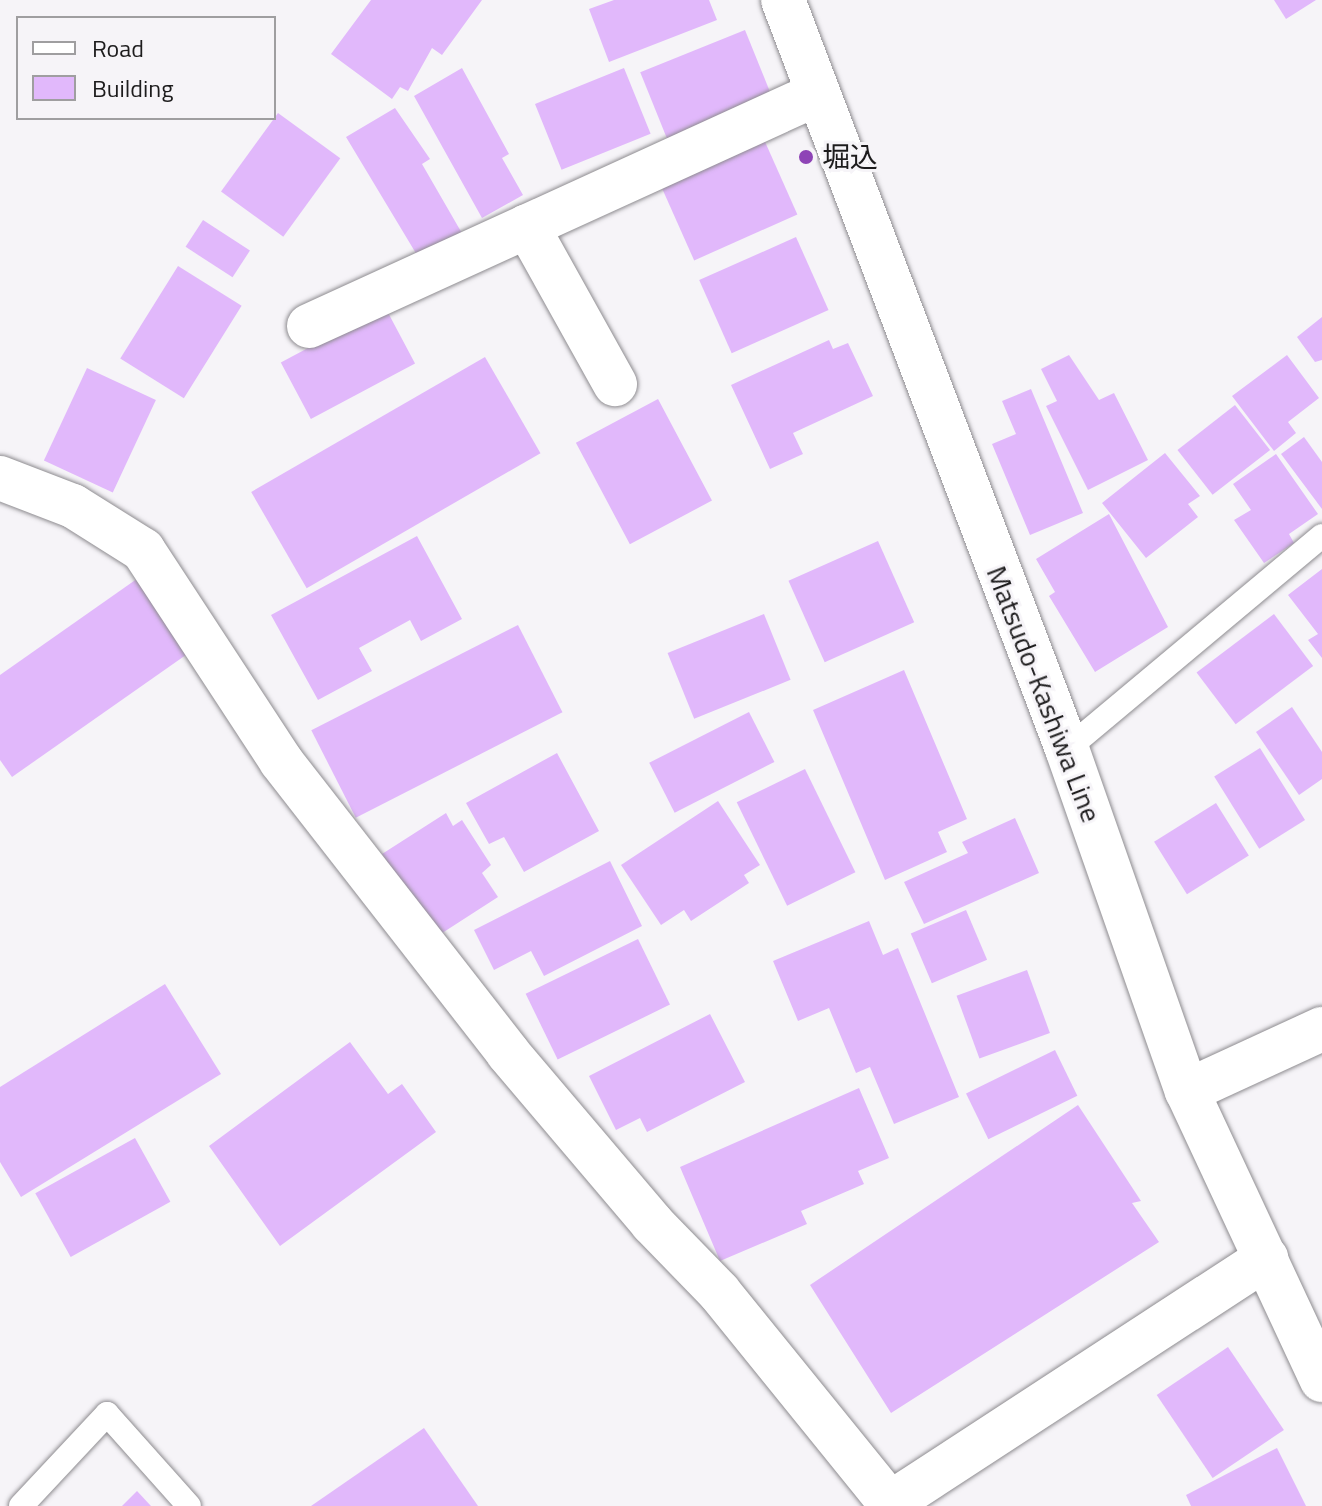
<!DOCTYPE html>
<meta charset="utf-8">
<style>
body{margin:0}
#map{position:relative;width:1322px;height:1506px;overflow:hidden;background:#f6f4f8;font-family:"Titillium Web","Noto Sans JP",sans-serif}
div>[style]{position:absolute}
.building>*{inset:0;background:#e1b8fb;transform-origin:0 0}
.roads{filter:drop-shadow(0 0 2px #8e8c90) drop-shadow(0 0 2px #8e8c90)}
.service>*{height:24px;margin:-12px;padding:0 12px;transform-origin:12px;border-radius:12px;background:#fff}
.minor>*{height:44px;margin:-22px;padding:0 22px;transform-origin:22px;border-radius:22px;background:#fff}
.secondary>*{height:44px;margin:-22px;padding:0 22px;transform-origin:22px;border-radius:22px;background:#fff}
.dots>*{width:22px;height:22px;translate:-50% -50%;box-sizing:border-box;border:4px solid #f6f4f8;border-radius:50%}
span{translate:-50% -50%;white-space:nowrap;text-align:center;line-height:1.15;-webkit-text-stroke:6px #f6f4f8;paint-order:stroke}
.poi-label{font-size:28px;color:#1d1c1d}
.left{translate:0 -50%;text-align:left}
.street-label{font-size:28px;color:#1d1c1d}
.legend{position:absolute;left:16px;top:16px;width:260px;height:104px;box-sizing:border-box;background:#f6f4f8;border:2px solid #9f9ea0;margin:0;padding:10px 14px;list-style:none;font-size:24px;color:#1d1c1d}
.legend li{display:flex;align-items:center;gap:16px;height:40px}
.legend b{width:40px;border:2px solid #9f9ea0}
</style>
<div id="map">
<div class="building">
<i style="clip-path:polygon(371px 0,482px 0,442px 55px,432px 48px,408px 91px,400px 87px,392px 99px,331px 54px)"></i>
<i style="clip-path:polygon(614px 0,709px 0,717px 20px,609px 62px,589px 9px)"></i>
<i style="clip-path:polygon(1274px 0,1316px 0,1286px 19px)"></i>
<i style="left:745px;top:30px;width:73px;height:113px;rotate:68deg"></i>
<i style="clip-path:polygon(462px 68px,509px 154px,502px 158px,523px 195px,482px 218px,414px 96px)"></i>
<i style="left:624px;top:68px;width:71px;height:96px;rotate:68deg"></i>
<i style="clip-path:polygon(395px 108px,430px 159px,422px 164px,463px 235px,420px 260px,346px 137px)"></i>
<i style="left:278px;top:113px;width:77px;height:97px;rotate:36deg"></i>
<i style="left:762px;top:135px;width:87px;height:113px;rotate:66deg"></i>
<i style="left:203px;top:220px;width:56px;height:32px;rotate:33deg"></i>
<i style="left:796px;top:237px;width:80px;height:106px;rotate:66deg"></i>
<i style="left:178px;top:266px;width:75px;height:109px;rotate:32deg"></i>
<i style="left:385px;top:307px;width:64px;height:118px;rotate:62deg"></i>
<i style="clip-path:polygon(1322px 317px,1322px 360px,1315px 362px,1297px 337px)"></i>
<i style="clip-path:polygon(829px 340px,833px 349px,848px 343px,873px 396px,793px 433px,803px 454px,770px 469px,731px 385px)"></i>
<i style="clip-path:polygon(1069px 355px,1099px 400px,1114px 393px,1148px 460px,1088px 490px,1046px 406px,1057px 401px,1041px 369px)"></i>
<i style="clip-path:polygon(1287px 355px,1319px 398px,1288px 422px,1296px 433px,1274px 451px,1232px 396px)"></i>
<i style="left:485px;top:357px;width:111px;height:270px;rotate:60deg"></i>
<i style="left:87px;top:368px;width:76px;height:102px;rotate:25deg"></i>
<i style="clip-path:polygon(1031px 389px,1083px 513px,1030px 535px,992px 444px,1016px 434px,1002px 401px)"></i>
<i style="left:658px;top:399px;width:115px;height:93px;rotate:62deg"></i>
<i style="left:1235px;top:405px;width:57px;height:73px;rotate:52deg"></i>
<i style="clip-path:polygon(1304px 437px,1322px 462px,1322px 509px,1281px 454px)"></i>
<i style="clip-path:polygon(1165px 453px,1200px 496px,1188px 504px,1198px 517px,1146px 558px,1102px 503px)"></i>
<i style="clip-path:polygon(1276px 454px,1318px 514px,1289px 534px,1294px 543px,1264px 563px,1234px 520px,1251px 510px,1233px 484px)"></i>
<i style="clip-path:polygon(1109px 514px,1168px 627px,1095px 672px,1049px 596px,1055px 592px,1036px 559px)"></i>
<i style="clip-path:polygon(417px 536px,462px 619px,421px 641px,410px 620px,359px 648px,372px 671px,318px 700px,271px 615px)"></i>
<i style="left:878px;top:541px;width:89px;height:98px;rotate:66deg"></i>
<i style="clip-path:polygon(1322px 569px,1322px 658px,1308px 640px,1318px 634px,1288px 595px)"></i>
<i style="clip-path:polygon(141px 576px,193px 650px,12px 777px,0 760px,0 675px)"></i>
<i style="left:764px;top:614px;width:71px;height:104px;rotate:68deg"></i>
<i style="left:1274px;top:614px;width:65px;height:97px;rotate:53deg"></i>
<i style="left:518px;top:625px;width:98px;height:232px;rotate:63deg"></i>
<i style="clip-path:polygon(904px 670px,967px 819px,938px 832px,947px 852px,885px 880px,813px 710px)"></i>
<i style="clip-path:polygon(1292px 707px,1322px 752px,1322px 779px,1299px 795px,1256px 732px)"></i>
<i style="left:749px;top:712px;width:56px;height:112px;rotate:63deg"></i>
<i style="left:1260px;top:748px;width:85px;height:54px;rotate:58deg"></i>
<i style="clip-path:polygon(557px 753px,599px 831px,524px 872px,504px 837px,489px 844px,466px 803px)"></i>
<i style="left:805px;top:769px;width:115px;height:76px;rotate:64deg"></i>
<i style="clip-path:polygon(718px 801px,760px 865px,744px 875px,749px 883px,691px 921px,684px 910px,661px 925px,621px 865px)"></i>
<i style="left:1216px;top:803px;width:62px;height:73px;rotate:58deg"></i>
<i style="clip-path:polygon(446px 813px,453px 826px,462px 820px,491px 865px,482px 873px,498px 897px,436px 937px,382px 854px)"></i>
<i style="clip-path:polygon(1015px 818px,1039px 873px,924px 924px,904px 882px,968px 853px,962px 842px)"></i>
<i style="clip-path:polygon(610px 861px,642px 926px,544px 976px,531px 951px,494px 970px,474px 930px)"></i>
<i style="left:966px;top:910px;width:54px;height:60px;rotate:67deg"></i>
<i style="clip-path:polygon(869px 921px,883px 955px,898px 948px,959px 1097px,894px 1124px,870px 1067px,856px 1073px,829px 1008px,798px 1021px,773px 961px)"></i>
<i style="left:638px;top:939px;width:73px;height:125px;rotate:64deg"></i>
<i style="left:1027px;top:970px;width:67px;height:75px;rotate:70deg"></i>
<i style="clip-path:polygon(165px 984px,221px 1074px,21px 1197px,0 1162px,0 1087px)"></i>
<i style="clip-path:polygon(710px 1014px,745px 1082px,647px 1132px,640px 1118px,616px 1130px,589px 1076px)"></i>
<i style="clip-path:polygon(350px 1042px,388px 1094px,402px 1084px,436px 1132px,280px 1246px,209px 1146px)"></i>
<i style="left:1055px;top:1050px;width:51px;height:99px;rotate:64deg"></i>
<i style="clip-path:polygon(859px 1088px,889px 1158px,858px 1171px,864px 1184px,801px 1211px,807px 1224px,720px 1261px,680px 1167px)"></i>
<i style="clip-path:polygon(1078px 1105px,1141px 1201px,1132px 1203px,1159px 1242px,891px 1413px,810px 1285px)"></i>
<i style="left:135px;top:1138px;width:73px;height:114px;rotate:61deg"></i>
<i style="left:1228px;top:1347px;width:100px;height:86px;rotate:56deg"></i>
<i style="clip-path:polygon(424px 1428px,478px 1506px,311px 1506px)"></i>
<i style="clip-path:polygon(1277px 1448px,1306px 1506px,1191px 1506px,1186px 1495px)"></i>
<i style="clip-path:polygon(137px 1491px,151px 1506px,122px 1506px)"></i>
</div>
<div class="roads">
<div class="service">
<i style="left:1067px;top:749px;width:332px;rotate:-39.9deg"></i>
<i style="left:21px;top:1506px;width:126px;rotate:-46.9deg"></i>
<i style="left:107px;top:1414px;width:123px;rotate:48.3deg"></i>
</div>
<div class="minor">
<i style="left:527px;top:226px;width:181px;rotate:60.9deg"></i>
<i style="left:309px;top:326px;width:558px;rotate:-24.55deg"></i>
<i style="left:0;top:478px;width:78px;rotate:21deg"></i>
<i style="left:73px;top:506px;width:83px;rotate:32.2deg"></i>
<i style="left:143px;top:550px;width:252px;rotate:56.8deg"></i>
<i style="left:281px;top:761px;width:370px;rotate:52.1deg"></i>
<i style="left:508px;top:1053px;width:223px;rotate:49.7deg"></i>
<i style="left:652px;top:1223px;width:96px;rotate:45.8deg"></i>
<i style="left:719px;top:1292px;width:272px;rotate:51deg"></i>
<i style="left:1187px;top:1091px;width:149px;rotate:-24.7deg"></i>
<i style="left:886px;top:1506px;width:454px;rotate:-33.1deg"></i>
</div>
<div class="secondary">
<i style="left:783px;top:0;width:801px;rotate:69.23deg"></i>
<i style="left:1067px;top:749px;width:362px;rotate:70.7deg"></i>
<i style="left:1187px;top:1091px;width:319px;rotate:65deg"></i>
</div>
</div>
<div class="dots">
<i style="left:806px;top:157px;background:#8e44b6"></i>
</div>
<div class="poi-label">
<span class="left" style="left:822px;top:157px">堀込</span>
</div>
<div class="street-label">
<span style="left:1044px;top:694px;rotate:69deg">Matsudo-Kashiwa Line</span>
</div>
<ul class="legend">
<li><b style="height:10px;background:#fff"></b>Road</li>
<li><b style="height:22px;background:#e1b8fb"></b>Building</li>
</ul>
</div>
